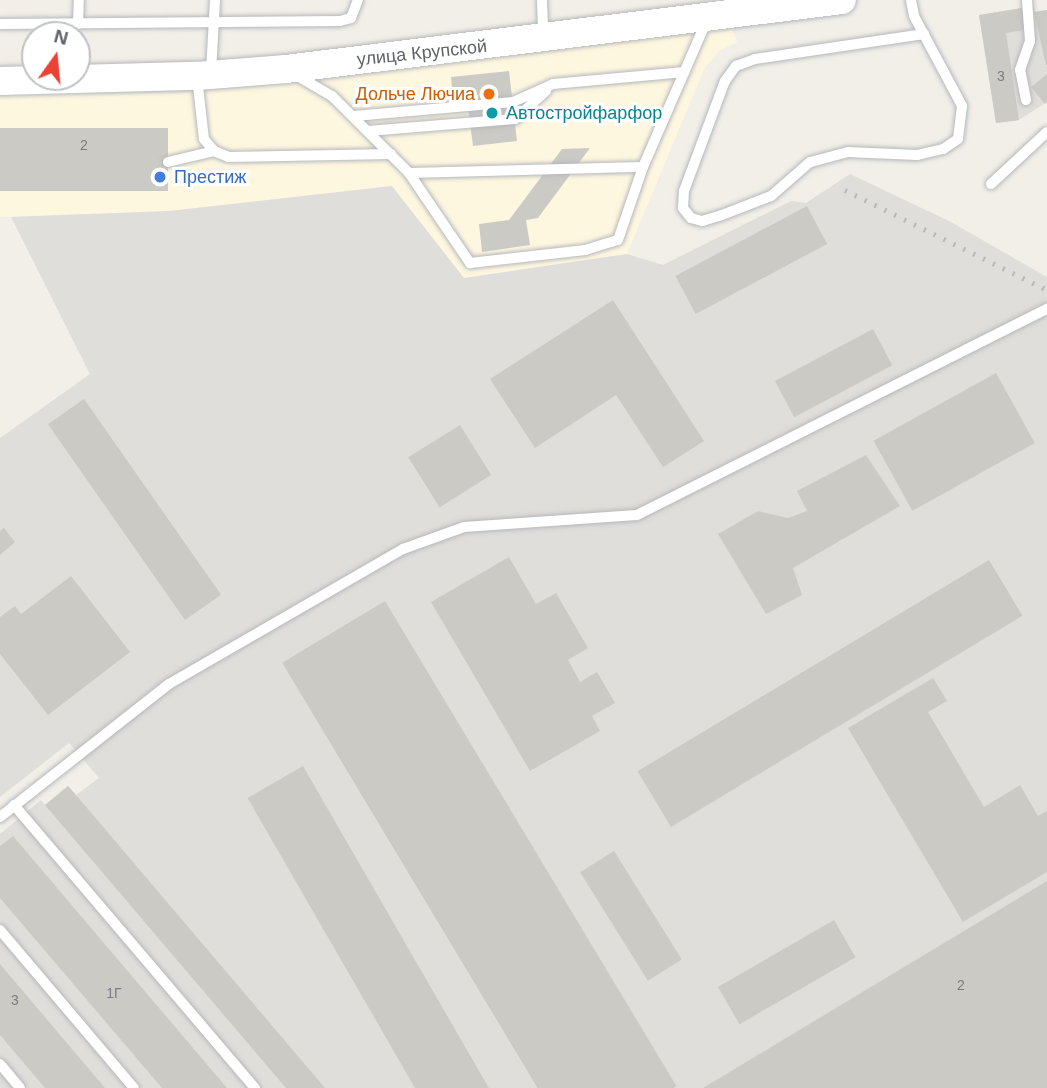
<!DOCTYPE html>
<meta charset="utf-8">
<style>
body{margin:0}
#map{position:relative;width:1047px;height:1088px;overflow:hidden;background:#f1efe8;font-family:Helvetica,sans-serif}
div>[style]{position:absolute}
.commercial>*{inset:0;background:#fef7e0}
.industrial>*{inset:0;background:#e0deda}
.building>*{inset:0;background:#cccac5;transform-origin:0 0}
.roads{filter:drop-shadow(0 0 2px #b5b8bc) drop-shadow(0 0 2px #b5b8bc)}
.service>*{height:10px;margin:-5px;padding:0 5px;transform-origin:5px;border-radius:5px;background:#fff}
.tertiary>*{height:28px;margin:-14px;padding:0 14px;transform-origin:14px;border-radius:14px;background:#fff}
.rail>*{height:5px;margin-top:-2.5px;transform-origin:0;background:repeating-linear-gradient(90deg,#b6b7b8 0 2px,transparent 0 11px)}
.dots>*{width:19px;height:19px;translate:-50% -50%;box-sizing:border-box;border:4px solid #fff;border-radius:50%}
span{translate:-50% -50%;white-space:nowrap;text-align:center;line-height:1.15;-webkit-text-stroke:6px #fff;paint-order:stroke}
.number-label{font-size:14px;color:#7a7d7f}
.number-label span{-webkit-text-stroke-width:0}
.street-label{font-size:18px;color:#5f6368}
.food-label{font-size:18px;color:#c56008}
.right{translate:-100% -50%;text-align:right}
.culture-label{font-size:18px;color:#0d838f}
.left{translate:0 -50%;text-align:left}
.shop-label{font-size:18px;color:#366cbe}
.north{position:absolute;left:21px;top:21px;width:70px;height:70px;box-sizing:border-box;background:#fff;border:2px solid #bfc1c3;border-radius:50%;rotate:15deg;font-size:19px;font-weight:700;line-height:28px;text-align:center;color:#5f6368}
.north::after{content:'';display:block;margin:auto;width:24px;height:32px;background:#ea4335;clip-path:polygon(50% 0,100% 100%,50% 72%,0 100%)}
</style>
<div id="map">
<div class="commercial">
<i style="clip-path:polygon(732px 27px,737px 42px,719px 51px,704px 69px,627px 254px,464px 278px,391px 186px,169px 211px,0 217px,0 95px,175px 93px,286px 83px)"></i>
</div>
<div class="industrial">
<i style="clip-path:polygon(1033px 6px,1035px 12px,1047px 10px,1047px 102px,1019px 120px,996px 123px,979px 15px)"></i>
<i style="clip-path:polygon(850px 174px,951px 222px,1047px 277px,1047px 1088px,0 1088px,0 834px,41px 800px,45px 805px,68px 786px,76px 795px,99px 778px,69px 743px,0 797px,0 438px,90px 374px,11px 217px,169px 211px,392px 186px,464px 278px,627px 254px,663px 265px,791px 201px,806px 203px)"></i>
</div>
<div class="building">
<i style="clip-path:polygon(1022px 8px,1025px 30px,1006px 33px,1019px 120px,996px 123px,979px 15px)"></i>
<i style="clip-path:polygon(1047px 10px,1047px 65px,1046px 65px,1034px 12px)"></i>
<i style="clip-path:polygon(509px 71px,517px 141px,473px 146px,467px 99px,453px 100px,451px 77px)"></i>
<i style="clip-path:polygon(1047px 74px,1047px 102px,1045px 104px,1031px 87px)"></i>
<i style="left:0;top:128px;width:168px;height:63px"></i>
<i style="clip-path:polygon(590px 148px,538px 218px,526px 220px,530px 245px,482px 252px,479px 224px,509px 220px,562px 149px)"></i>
<i style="left:807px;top:206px;width:43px;height:149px;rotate:62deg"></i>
<i style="clip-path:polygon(613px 300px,704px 441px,663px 467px,616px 395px,535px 448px,490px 379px)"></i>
<i style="left:873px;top:329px;width:41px;height:111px;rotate:62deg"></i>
<i style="left:996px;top:373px;width:80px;height:140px;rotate:61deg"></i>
<i style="left:84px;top:399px;width:239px;height:44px;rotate:55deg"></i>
<i style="left:460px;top:425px;width:59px;height:61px;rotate:58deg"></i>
<i style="clip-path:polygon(866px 455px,900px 506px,793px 568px,802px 595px,766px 614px,718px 534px,758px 511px,788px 518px,807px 511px,797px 491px)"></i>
<i style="clip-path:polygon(4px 528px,15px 542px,0 555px,0 531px)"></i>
<i style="clip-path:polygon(509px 557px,536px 604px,556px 593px,588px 648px,568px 660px,580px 682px,597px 672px,615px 703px,592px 716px,600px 731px,530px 771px,431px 602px)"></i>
<i style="left:989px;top:560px;width:65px;height:410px;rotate:59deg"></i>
<i style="clip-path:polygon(71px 576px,130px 652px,48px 715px,0 654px,0 617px,15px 606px,21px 614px)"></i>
<i style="left:385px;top:601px;width:566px;height:120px;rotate:59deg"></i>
<i style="clip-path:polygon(933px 678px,947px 701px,928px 712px,984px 807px,1020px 785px,1038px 816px,1047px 811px,1047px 872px,963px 922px,848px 728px)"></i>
<i style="left:303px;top:766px;width:372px;height:64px;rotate:60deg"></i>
<i style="clip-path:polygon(68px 786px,76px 795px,325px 1088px,286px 1088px,45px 805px)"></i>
<i style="clip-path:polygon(13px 836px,227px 1088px,162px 1088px,0 898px,0 846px)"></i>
<i style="left:614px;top:851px;width:128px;height:40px;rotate:58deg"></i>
<i style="clip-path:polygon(1047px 881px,1047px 1088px,703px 1088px)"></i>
<i style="left:834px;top:920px;width:43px;height:134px;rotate:60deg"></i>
<i style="clip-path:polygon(0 964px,105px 1088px,45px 1088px,0 1035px)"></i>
</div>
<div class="roads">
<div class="service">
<i style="left:542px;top:0;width:37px;rotate:88deg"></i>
<i style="left:911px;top:0;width:16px;rotate:79deg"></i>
<i style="left:914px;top:16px;width:102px;rotate:61.9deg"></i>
<i style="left:962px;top:106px;width:33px;rotate:97deg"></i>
<i style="left:958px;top:139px;width:18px;rotate:146deg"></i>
<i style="left:943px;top:149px;width:27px;rotate:167deg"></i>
<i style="left:917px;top:155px;width:69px;rotate:-177.5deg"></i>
<i style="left:848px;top:152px;width:39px;rotate:165deg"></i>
<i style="left:810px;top:162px;width:52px;rotate:138.9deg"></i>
<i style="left:771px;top:196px;width:53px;rotate:158.8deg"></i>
<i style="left:722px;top:215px;width:21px;rotate:163deg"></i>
<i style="left:702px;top:221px;width:11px;rotate:-165deg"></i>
<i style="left:691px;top:218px;width:13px;rotate:-129deg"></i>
<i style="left:683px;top:208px;width:17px;rotate:-87deg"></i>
<i style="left:684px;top:191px;width:117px;rotate:-69.6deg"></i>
<i style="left:725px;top:81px;width:19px;rotate:-54deg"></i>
<i style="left:736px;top:66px;width:20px;rotate:-20deg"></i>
<i style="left:755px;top:59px;width:171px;rotate:-8.4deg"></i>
<i style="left:0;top:24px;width:340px;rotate:-0.5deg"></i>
<i style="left:340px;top:21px;width:11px;rotate:-15deg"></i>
<i style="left:351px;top:18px;width:19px;rotate:-69deg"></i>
<i style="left:78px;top:24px;width:24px;rotate:-88deg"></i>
<i style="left:211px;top:72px;width:72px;rotate:-86.8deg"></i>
<i style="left:294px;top:74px;width:44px;rotate:30.1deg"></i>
<i style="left:332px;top:96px;width:109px;rotate:45deg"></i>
<i style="left:409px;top:173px;width:234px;rotate:-1.5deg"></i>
<i style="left:643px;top:167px;width:160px;rotate:-66.5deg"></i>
<i style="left:197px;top:77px;width:62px;rotate:83.6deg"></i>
<i style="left:204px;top:139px;width:16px;rotate:50deg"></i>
<i style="left:214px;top:151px;width:16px;rotate:22deg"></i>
<i style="left:229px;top:157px;width:162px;rotate:-1.1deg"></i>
<i style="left:1026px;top:100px;width:31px;rotate:-101deg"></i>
<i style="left:1020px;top:70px;width:31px;rotate:-71deg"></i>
<i style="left:1030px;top:41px;width:41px;rotate:-94.2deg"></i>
<i style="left:354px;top:116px;width:160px;rotate:-5deg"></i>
<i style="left:513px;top:102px;width:44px;rotate:-24.2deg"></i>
<i style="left:553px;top:84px;width:132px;rotate:-5.2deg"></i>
<i style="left:368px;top:131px;width:147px;rotate:-4.7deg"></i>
<i style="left:515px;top:119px;width:42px;rotate:-42.1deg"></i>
<i style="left:168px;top:162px;width:47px;rotate:-13.4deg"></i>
<i style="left:409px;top:173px;width:109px;rotate:55.9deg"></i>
<i style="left:470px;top:263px;width:116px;rotate:-6.4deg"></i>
<i style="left:585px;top:250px;width:34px;rotate:-17deg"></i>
<i style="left:618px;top:240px;width:77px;rotate:-71.1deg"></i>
<i style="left:991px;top:184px;width:76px;rotate:-42.9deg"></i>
<i style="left:14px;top:805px;width:372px;rotate:49.6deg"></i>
<i style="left:0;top:817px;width:215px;rotate:-38.2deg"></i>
<i style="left:169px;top:684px;width:270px;rotate:-30deg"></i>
<i style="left:403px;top:549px;width:65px;rotate:-19.8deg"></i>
<i style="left:464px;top:527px;width:173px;rotate:-4deg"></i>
<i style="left:637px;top:515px;width:459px;rotate:-26.7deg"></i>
<i style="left:0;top:930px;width:207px;rotate:49.7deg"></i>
<i style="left:0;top:1064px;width:31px;rotate:50deg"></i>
</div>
<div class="tertiary">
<i style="left:0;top:81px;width:197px;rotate:-1.5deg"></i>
<i style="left:197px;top:76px;width:89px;rotate:-4.5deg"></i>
<i style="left:286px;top:69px;width:560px;rotate:-7.07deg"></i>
</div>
</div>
<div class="rail">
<i style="left:845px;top:190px;width:225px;rotate:26.3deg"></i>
</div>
<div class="dots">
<i style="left:489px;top:94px;background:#e8710a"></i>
<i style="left:492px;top:113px;background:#0f9aa8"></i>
<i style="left:160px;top:177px;background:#3f7fe0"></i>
</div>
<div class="number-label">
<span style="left:1001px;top:76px">3</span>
<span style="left:84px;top:145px">2</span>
<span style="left:961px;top:985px">2</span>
<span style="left:114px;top:993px">1Г</span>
<span style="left:15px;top:1000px">3</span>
</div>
<div class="street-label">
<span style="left:422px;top:53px;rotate:-6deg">улица Крупской</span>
</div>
<div class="food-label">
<span class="right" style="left:475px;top:94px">Дольче Лючиа</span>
</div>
<div class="culture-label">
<span class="left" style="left:506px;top:113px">Автостройфарфор</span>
</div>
<div class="shop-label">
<span class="left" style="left:174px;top:177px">Престиж</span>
</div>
<div class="north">N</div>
</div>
